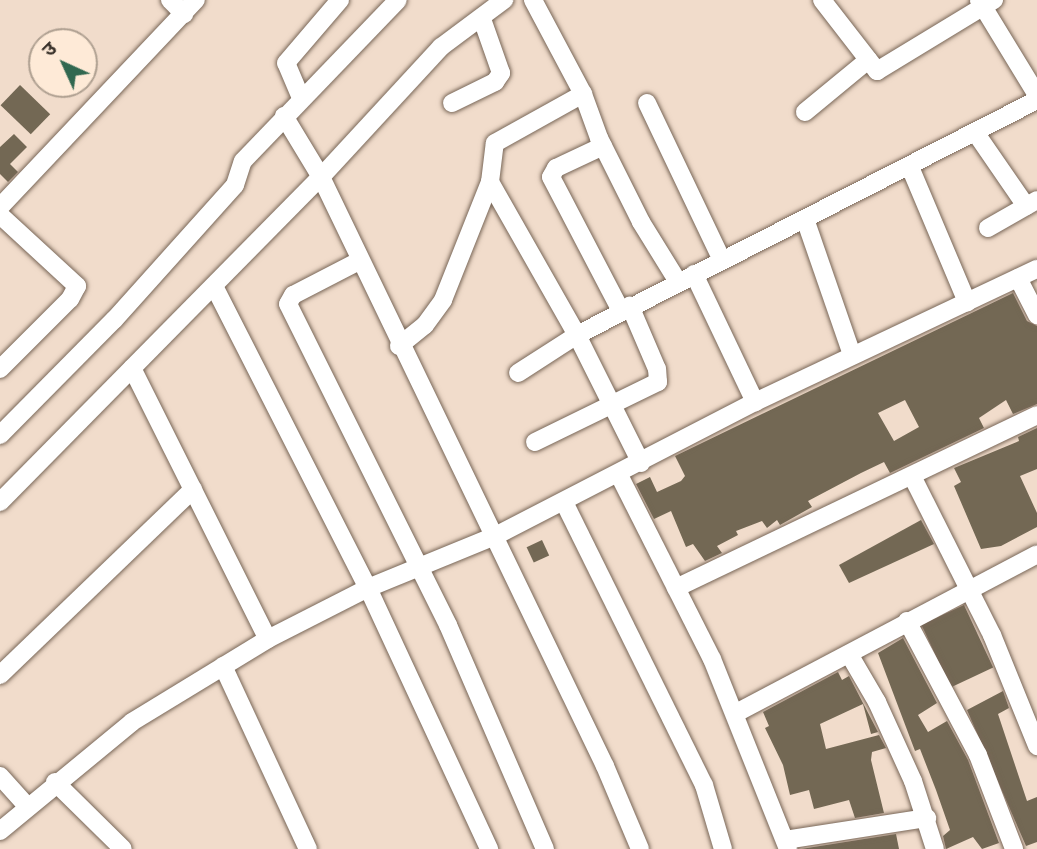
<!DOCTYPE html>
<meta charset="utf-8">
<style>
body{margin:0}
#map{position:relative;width:1037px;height:849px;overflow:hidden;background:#f1dccb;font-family:Cabin,"Noto Sans Devanagari",sans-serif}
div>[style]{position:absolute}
.building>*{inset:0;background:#736854;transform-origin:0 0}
.roads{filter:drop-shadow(0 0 2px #786657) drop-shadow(0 0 2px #786657)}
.street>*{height:18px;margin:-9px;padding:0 9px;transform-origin:9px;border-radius:9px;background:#fff}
span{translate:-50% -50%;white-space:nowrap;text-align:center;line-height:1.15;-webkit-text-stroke:7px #feead7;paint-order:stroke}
.north{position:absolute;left:28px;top:28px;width:70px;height:70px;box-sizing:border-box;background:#feead7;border:2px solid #afa091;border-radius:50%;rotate:315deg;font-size:19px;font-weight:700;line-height:28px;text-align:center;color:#383029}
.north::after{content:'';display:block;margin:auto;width:24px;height:32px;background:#316850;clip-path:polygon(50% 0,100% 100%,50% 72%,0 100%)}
</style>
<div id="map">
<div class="building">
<i style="left:20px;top:85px;width:42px;height:28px;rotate:44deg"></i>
<i style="clip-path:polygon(14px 134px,27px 147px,10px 164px,18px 172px,8px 182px,0 174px,0 147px)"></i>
<i style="clip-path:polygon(evenodd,1013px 293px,1027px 321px,1037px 326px,1037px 404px,1013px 414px,1006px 400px,979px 418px,984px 428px,890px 473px,884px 462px,861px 473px,808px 501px,812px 507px,780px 525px,777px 520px,767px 528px,762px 521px,736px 531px,738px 535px,717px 546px,722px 553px,705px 561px,693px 544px,686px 547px,671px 511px,654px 519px,636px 484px,650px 477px,657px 492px,681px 481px,685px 476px,675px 456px,1013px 293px,905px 400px,919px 427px,894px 441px,878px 413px,905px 400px)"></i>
<i style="clip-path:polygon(1037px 428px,1037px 469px,1020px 476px,1037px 513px,1037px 527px,1001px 546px,981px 549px,954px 486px,961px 482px,954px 468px,1019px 441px,1018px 437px)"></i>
<i style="clip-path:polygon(921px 520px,934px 544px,849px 583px,839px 565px)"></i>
<i style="left:542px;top:540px;width:17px;height:17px;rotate:65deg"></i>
<i style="left:964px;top:605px;width:69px;height:47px;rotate:65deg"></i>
<i style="clip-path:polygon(903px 638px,937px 703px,918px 715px,928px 732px,947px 721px,968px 760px,999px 843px,982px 849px,973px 837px,946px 849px,943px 836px,950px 830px,936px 790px,920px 749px,915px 751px,878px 653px)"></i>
<i style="clip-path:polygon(838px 672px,842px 680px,849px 676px,878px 732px,871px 734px,863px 704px,820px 724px,826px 749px,879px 735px,886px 748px,872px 752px,871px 760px,884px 813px,855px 818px,849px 800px,814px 809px,809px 790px,790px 795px,783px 765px,765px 728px,769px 726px,763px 712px)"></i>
<i style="clip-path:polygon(1003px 691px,1009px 708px,998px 714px,1027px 801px,1037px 797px,1037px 842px,1026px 846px,967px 710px)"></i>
<i style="clip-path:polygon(896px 834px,899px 849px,801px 849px)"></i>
</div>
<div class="roads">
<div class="street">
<i style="left:170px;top:0;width:20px;rotate:45deg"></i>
<i style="left:533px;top:0;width:106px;rotate:62deg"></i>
<i style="left:583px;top:94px;width:47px;rotate:70deg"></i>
<i style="left:599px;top:138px;width:94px;rotate:63.4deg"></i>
<i style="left:641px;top:222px;width:70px;rotate:58.3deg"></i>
<i style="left:822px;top:0;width:90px;rotate:52.2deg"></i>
<i style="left:877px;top:71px;width:137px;rotate:-31.3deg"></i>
<i style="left:979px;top:0;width:111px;rotate:58.6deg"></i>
<i style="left:301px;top:98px;width:38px;rotate:-113deg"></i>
<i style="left:286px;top:63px;width:83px;rotate:-49.4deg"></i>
<i style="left:452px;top:103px;width:48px;rotate:-26deg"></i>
<i style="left:495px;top:82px;width:11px;rotate:-56deg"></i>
<i style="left:501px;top:73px;width:57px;rotate:-109.4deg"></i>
<i style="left:647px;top:103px;width:174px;rotate:64.5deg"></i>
<i style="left:805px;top:112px;width:82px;rotate:-39.5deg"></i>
<i style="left:284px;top:116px;width:71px;rotate:58.8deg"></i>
<i style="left:321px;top:177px;width:654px;rotate:64.26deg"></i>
<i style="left:605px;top:766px;width:90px;rotate:67.1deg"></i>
<i style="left:975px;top:132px;width:90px;rotate:55.4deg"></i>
<i style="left:603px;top:146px;width:52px;rotate:154.9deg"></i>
<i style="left:556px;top:168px;width:10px;rotate:119deg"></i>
<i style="left:551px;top:177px;width:151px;rotate:62.4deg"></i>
<i style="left:910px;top:167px;width:147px;rotate:67.1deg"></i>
<i style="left:490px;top:182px;width:176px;rotate:60.4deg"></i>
<i style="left:577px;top:335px;width:70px;rotate:147.2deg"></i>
<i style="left:0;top:207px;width:285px;rotate:-46.6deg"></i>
<i style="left:0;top:215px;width:105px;rotate:42.7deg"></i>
<i style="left:77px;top:286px;width:15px;rotate:118deg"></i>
<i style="left:70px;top:299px;width:99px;rotate:135deg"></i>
<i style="left:805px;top:219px;width:144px;rotate:70.9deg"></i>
<i style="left:988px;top:228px;width:56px;rotate:-29.7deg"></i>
<i style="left:359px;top:261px;width:74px;rotate:152.7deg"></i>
<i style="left:293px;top:295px;width:10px;rotate:119deg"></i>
<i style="left:288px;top:304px;width:359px;rotate:63.5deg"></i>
<i style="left:448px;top:625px;width:244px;rotate:66.6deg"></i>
<i style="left:694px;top:274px;width:142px;rotate:64.5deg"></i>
<i style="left:1018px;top:278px;width:42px;rotate:62.8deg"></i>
<i style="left:214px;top:286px;width:339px;rotate:63deg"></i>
<i style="left:368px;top:588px;width:288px;rotate:65.1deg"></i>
<i style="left:399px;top:346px;width:33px;rotate:-39deg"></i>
<i style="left:425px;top:325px;width:31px;rotate:-54deg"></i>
<i style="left:443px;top:300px;width:127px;rotate:-68.3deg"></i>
<i style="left:490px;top:182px;width:39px;rotate:-83deg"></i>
<i style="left:495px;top:143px;width:101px;rotate:-29.1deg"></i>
<i style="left:132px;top:368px;width:303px;rotate:63.4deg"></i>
<i style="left:0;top:435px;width:162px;rotate:-45.3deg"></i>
<i style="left:114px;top:320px;width:181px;rotate:-48.1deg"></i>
<i style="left:235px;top:185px;width:25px;rotate:-72deg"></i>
<i style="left:243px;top:161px;width:223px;rotate:-46.1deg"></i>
<i style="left:535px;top:442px;width:137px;rotate:-26deg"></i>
<i style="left:658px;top:382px;width:13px;rotate:-94deg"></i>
<i style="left:657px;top:369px;width:69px;rotate:-113.2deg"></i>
<i style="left:641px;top:463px;width:143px;rotate:-116.6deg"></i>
<i style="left:577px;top:335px;width:517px;rotate:-27.06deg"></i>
<i style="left:619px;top:475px;width:206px;rotate:63.2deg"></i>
<i style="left:712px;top:659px;width:205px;rotate:68.2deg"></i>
<i style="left:913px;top:478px;width:176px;rotate:63.3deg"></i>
<i style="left:992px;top:635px;width:120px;rotate:67.9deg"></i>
<i style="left:0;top:502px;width:457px;rotate:-45.4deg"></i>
<i style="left:321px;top:177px;width:177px;rotate:-47.3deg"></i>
<i style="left:441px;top:47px;width:79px;rotate:-36.7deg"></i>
<i style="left:564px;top:502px;width:316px;rotate:63.7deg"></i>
<i style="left:704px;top:785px;width:67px;rotate:73.5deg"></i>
<i style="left:676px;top:588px;width:400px;rotate:-25.6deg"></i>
<i style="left:907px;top:621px;width:152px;rotate:62.1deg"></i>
<i style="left:978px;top:755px;width:101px;rotate:69deg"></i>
<i style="left:849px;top:654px;width:56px;rotate:59.7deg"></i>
<i style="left:877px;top:702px;width:87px;rotate:65.5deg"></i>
<i style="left:913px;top:781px;width:71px;rotate:72.1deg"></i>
<i style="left:223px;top:666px;width:202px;rotate:65.1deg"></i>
<i style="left:0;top:675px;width:268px;rotate:-43.9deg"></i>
<i style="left:736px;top:713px;width:340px;rotate:-27.8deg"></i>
<i style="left:0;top:776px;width:40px;rotate:48deg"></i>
<i style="left:55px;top:782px;width:95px;rotate:44.6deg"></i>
<i style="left:0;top:831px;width:171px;rotate:-39.5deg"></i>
<i style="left:132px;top:722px;width:159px;rotate:-31.4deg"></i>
<i style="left:268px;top:639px;width:112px;rotate:-27deg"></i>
<i style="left:368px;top:588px;width:137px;rotate:-22.3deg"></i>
<i style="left:495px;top:536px;width:292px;rotate:-27.3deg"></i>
<i style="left:755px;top:402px;width:312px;rotate:-25.3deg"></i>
<i style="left:785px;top:840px;width:144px;rotate:-8.8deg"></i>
</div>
</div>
<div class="north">उ</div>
</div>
